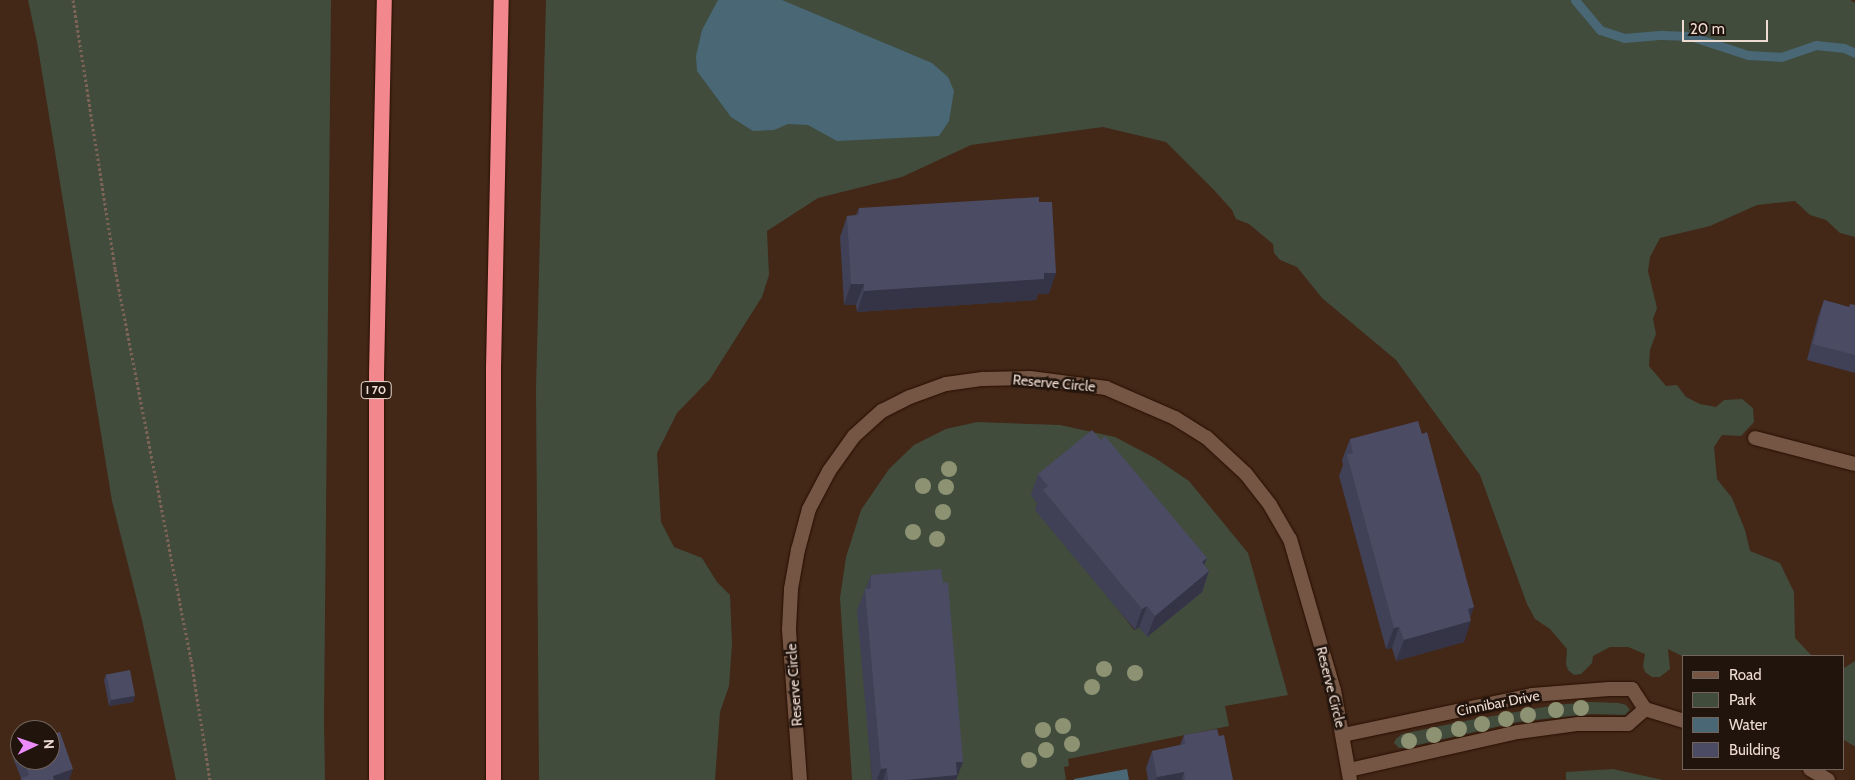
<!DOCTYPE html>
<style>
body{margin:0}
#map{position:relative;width:1855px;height:780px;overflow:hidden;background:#432717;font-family:Cabin,sans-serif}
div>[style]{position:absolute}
.green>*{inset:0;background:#414c3d}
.water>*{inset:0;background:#496775}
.stream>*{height:9px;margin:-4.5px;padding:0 4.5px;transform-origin:4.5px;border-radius:4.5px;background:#496775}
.path>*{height:3px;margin-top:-1.5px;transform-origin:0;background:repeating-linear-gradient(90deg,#7d6456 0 2.5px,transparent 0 5px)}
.roads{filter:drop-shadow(0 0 1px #280f01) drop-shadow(0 0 1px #280f01)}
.minor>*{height:14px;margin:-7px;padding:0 7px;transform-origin:7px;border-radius:7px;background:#755644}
.motorway>*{height:15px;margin:-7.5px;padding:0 7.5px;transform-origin:7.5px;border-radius:7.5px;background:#f2878d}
.trees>*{width:16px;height:16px;margin:-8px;border-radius:50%;background:#8c9272}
.wall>*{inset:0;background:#404056}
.shaded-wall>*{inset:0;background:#343446}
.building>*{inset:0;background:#4b4b64;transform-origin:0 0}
span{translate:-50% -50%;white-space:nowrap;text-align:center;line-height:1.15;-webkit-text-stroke:5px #20140d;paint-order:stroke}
.shield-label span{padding:1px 4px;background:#20140d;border:1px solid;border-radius:4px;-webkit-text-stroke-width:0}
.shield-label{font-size:12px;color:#eedbd1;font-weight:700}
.street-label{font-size:14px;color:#eedbd1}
.legend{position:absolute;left:1682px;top:655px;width:162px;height:115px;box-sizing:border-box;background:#20140d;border:1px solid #72645b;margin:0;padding:6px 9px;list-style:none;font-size:15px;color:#eedbd1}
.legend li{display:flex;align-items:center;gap:10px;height:25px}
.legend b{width:25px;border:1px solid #72645b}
.north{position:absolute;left:10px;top:720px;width:50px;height:50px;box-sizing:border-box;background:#20140d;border:1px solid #72645b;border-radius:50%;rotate:87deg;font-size:14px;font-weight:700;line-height:20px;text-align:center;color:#eedbd1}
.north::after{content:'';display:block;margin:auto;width:18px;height:22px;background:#ec8cfb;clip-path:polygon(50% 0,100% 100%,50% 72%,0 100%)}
.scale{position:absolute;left:1682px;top:20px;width:86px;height:22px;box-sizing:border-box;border:2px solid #eedbd1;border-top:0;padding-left:6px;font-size:15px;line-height:18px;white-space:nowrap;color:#eedbd1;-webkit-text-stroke:4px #20140d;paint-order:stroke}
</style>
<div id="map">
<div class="green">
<i style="clip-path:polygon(28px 0,331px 0,324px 719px,325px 780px,176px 780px,142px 620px,112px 501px,37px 42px)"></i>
<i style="clip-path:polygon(546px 0,1850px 0,1855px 3px,1855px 237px,1840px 233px,1826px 220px,1810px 215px,1795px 201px,1757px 205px,1710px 226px,1660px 238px,1650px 257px,1648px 271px,1657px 308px,1653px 319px,1656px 334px,1650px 350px,1649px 366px,1666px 386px,1677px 385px,1686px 397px,1700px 404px,1716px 407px,1724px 400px,1742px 399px,1753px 408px,1754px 422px,1741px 436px,1722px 435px,1714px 447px,1717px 479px,1732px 498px,1745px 530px,1750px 551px,1780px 563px,1794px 592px,1795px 638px,1812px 656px,1708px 655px,1684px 657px,1668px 649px,1670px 669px,1660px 677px,1652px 677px,1645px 672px,1643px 666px,1645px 654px,1628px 647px,1610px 647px,1593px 656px,1592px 663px,1581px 674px,1574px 675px,1568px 670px,1566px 664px,1567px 649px,1550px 629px,1535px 619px,1527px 604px,1480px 475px,1396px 360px,1322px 298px,1297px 267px,1280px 260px,1274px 253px,1273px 244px,1249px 224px,1236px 219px,1232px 210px,1214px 190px,1166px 142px,1103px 127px,971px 145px,902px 177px,818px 198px,767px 231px,769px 275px,762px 297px,710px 379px,677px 413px,657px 453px,661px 522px,674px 547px,702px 558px,717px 582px,730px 595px,732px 644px,729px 686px,720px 712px,715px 780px,539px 780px,536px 389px)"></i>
<i style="clip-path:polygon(evenodd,977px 422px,1060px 425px,1115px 437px,1155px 458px,1189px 481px,1248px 553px,1288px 695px,1225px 706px,1229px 726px,1068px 759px,1069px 766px,1064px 767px,1066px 780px,955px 780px,867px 713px,872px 780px,852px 780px,840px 598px,846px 557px,861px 510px,889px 469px,914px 445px,946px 429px,977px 422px,1031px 495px,1148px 637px,1139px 627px,1134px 630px,1031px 495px)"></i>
<i style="clip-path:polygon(1855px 661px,1855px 746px,1854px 746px,1844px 740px,1844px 668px)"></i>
<i style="clip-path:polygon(1590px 702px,1619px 703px,1626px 705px,1630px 710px,1625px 715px,1592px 714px,1518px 722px,1405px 748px,1399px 748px,1394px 743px,1396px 739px,1402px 734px,1470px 720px,1556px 705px)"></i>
<i style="clip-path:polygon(1613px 769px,1663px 780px,1566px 780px,1566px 772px)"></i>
</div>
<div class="water">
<i style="clip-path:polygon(718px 0,782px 0,932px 63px,948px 77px,954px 91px,949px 121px,939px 136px,837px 141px,808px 125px,788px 124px,774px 130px,753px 131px,731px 117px,697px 71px,696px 56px,702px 30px)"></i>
<i style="clip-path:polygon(1127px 769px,1129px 780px,1074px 780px,1074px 779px)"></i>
</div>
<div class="stream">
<i style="left:1575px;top:0;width:39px;rotate:50deg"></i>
<i style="left:1600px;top:30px;width:25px;rotate:18deg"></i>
<i style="left:1624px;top:38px;width:38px;rotate:-5deg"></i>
<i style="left:1662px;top:35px;width:28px;rotate:2deg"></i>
<i style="left:1690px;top:36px;width:61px;rotate:18.1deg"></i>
<i style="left:1748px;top:55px;width:33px;rotate:3deg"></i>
<i style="left:1781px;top:57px;width:37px;rotate:-19deg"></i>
<i style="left:1816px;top:45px;width:28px;rotate:6deg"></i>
<i style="left:1844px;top:48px;width:12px;rotate:24deg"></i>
</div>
<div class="path">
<i style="left:73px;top:0;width:272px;rotate:81.1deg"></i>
<i style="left:115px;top:269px;width:397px;rotate:79deg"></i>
<i style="left:191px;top:659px;width:122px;rotate:81.1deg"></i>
</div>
<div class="roads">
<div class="minor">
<i style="left:1755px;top:438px;width:103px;rotate:14.6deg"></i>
<i style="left:1343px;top:735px;width:193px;rotate:-11.9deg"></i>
<i style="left:1532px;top:695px;width:77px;rotate:-4.5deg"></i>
<i style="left:1609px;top:689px;width:23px"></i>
<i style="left:1632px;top:689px;width:24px;rotate:57deg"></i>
<i style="left:1645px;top:709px;width:41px;rotate:17.1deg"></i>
<i style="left:1810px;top:769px;width:21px;rotate:31deg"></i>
<i style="left:1349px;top:770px;width:173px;rotate:-12.7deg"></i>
<i style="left:1518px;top:732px;width:61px;rotate:-7.6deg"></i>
<i style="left:1578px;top:724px;width:50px"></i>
<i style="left:1628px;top:724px;width:23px;rotate:-41deg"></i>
<i style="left:800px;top:780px;width:151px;rotate:-94.2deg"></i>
<i style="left:789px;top:629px;width:40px;rotate:-87.1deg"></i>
<i style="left:791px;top:589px;width:40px;rotate:-80deg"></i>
<i style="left:798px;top:550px;width:42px;rotate:-75deg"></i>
<i style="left:809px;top:509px;width:43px;rotate:-62.2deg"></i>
<i style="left:829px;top:471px;width:43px;rotate:-54.5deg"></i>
<i style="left:854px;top:436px;width:38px;rotate:-42deg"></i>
<i style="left:882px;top:411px;width:31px;rotate:-27deg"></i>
<i style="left:910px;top:397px;width:38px;rotate:-20deg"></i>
<i style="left:946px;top:384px;width:37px;rotate:-8deg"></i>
<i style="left:983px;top:379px;width:47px;rotate:-1.2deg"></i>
<i style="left:1030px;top:378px;width:77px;rotate:7.5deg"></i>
<i style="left:1106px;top:388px;width:75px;rotate:23.5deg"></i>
<i style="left:1175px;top:418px;width:36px;rotate:32deg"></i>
<i style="left:1206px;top:437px;width:54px;rotate:42.8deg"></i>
<i style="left:1246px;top:474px;width:39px;rotate:52deg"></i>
<i style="left:1270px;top:505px;width:39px;rotate:60deg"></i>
<i style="left:1290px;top:539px;width:157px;rotate:73.8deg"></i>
<i style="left:1334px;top:690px;width:91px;rotate:79.9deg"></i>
</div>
<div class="motorway">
<i style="left:376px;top:780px;width:407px;rotate:-90deg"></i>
<i style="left:376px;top:373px;width:373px;rotate:-88.8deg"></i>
<i style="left:493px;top:780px;width:413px;rotate:-90deg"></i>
<i style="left:493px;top:367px;width:367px;rotate:-88.8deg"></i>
</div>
</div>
<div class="trees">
<i style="left:949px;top:469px"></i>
<i style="left:923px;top:486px"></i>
<i style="left:946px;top:487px"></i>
<i style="left:943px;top:512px"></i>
<i style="left:913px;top:532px"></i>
<i style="left:937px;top:539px"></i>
<i style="left:1104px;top:669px"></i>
<i style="left:1135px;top:673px"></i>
<i style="left:1092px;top:687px"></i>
<i style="left:1581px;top:708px"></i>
<i style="left:1556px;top:710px"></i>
<i style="left:1528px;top:715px"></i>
<i style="left:1506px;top:719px"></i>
<i style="left:1482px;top:724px"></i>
<i style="left:1063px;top:726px"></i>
<i style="left:1459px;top:729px"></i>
<i style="left:1043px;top:730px"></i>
<i style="left:1434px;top:735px"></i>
<i style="left:1409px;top:741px"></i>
<i style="left:1072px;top:744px"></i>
<i style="left:1046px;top:750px"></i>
<i style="left:1029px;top:760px"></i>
</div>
<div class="wall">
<i style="clip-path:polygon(859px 208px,1049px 294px,1038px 294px,1036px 300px,857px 312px,856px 305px,844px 305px,840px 237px,847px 216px,856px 215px)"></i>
<i style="clip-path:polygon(1824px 300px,1849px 307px,1855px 305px,1855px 373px,1807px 360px,1818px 317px)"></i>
<i style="clip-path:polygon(1422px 434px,1474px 607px,1470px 617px,1464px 642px,1396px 661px,1392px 648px,1386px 649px,1339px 476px,1343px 465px,1342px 460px,1350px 439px)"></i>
<i style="clip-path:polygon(1101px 440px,1207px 558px,1204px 565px,1209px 571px,1202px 592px,1147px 637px,1139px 627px,1135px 630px,1035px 510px,1037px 503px,1031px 495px,1038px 474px)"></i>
<i style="clip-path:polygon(871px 575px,956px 780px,872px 780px,857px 610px)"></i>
<i style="clip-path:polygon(106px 674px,135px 696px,133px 702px,109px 706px,104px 680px)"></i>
<i style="clip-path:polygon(1184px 735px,1219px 736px,1233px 780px,1148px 780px,1146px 768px,1152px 751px,1180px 745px)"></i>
<i style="clip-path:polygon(20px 745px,20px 760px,50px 760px,69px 780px,21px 780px,21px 778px,13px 758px,17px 746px)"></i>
</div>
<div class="shaded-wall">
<i style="clip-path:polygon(1044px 273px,1056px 273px,1049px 294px,1038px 294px,1036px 300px,857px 312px,864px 291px)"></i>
<i style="clip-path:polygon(851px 284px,864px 284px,856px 305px,844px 305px)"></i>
<i style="clip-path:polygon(1207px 558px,1199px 579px,1202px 562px)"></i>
<i style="clip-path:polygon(1209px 571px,1202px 592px,1147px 637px,1155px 616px)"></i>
<i style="clip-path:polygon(1147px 606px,1139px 627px,1135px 630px,1142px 609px)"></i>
<i style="clip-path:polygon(1474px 607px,1468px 622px,1471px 621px,1464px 642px,1396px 661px,1404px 640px,1468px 609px)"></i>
<i style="clip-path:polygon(1399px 627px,1392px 648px,1386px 649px,1394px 628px)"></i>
<i style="clip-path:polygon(135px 696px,133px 702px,109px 706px,111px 700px)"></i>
<i style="clip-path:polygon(956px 762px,963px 762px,956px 780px,906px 780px)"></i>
<i style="clip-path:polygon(887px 768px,883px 780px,877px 780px,881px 769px)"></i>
<i style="clip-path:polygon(73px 769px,69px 780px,52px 780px,53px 776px)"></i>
<i style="clip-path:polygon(1184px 772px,1181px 780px,1156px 780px,1157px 777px)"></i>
</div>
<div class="building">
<i style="clip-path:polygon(1039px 197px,1039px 202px,1052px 202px,1056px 273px,1044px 273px,1044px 279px,864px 291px,864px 284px,851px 284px,847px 216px,859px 215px,859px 208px)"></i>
<i style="clip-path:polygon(1824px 300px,1849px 307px,1850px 304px,1855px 305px,1855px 355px,1813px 344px)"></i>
<i style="clip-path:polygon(1418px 421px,1422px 434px,1427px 432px,1474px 607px,1468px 609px,1471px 621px,1404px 640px,1399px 627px,1394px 628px,1347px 455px,1353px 453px,1350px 439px)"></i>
<i style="clip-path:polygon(1092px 430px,1101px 440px,1105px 436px,1207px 558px,1202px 562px,1209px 571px,1155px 616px,1147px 606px,1142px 609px,1043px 490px,1048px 486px,1038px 474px)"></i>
<i style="clip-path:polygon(941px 569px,943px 583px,948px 582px,963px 762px,956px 762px,957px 775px,906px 780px,888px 780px,887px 768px,881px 769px,865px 589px,871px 588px,871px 575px)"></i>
<i style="left:130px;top:670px;width:26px;height:24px;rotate:79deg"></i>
<i style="clip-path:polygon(1217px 729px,1219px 736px,1224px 735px,1233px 780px,1185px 780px,1184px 772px,1157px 777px,1152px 751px,1185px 744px,1184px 735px)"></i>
<i style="clip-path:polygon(60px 732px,73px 769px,53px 776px,54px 780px,22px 780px,22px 778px,29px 775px,23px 760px,50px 760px,50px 735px)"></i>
<i style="clip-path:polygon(20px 745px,20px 753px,17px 746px)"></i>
</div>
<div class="shield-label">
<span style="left:376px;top:390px">I 70</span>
</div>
<div class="street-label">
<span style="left:1054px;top:383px;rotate:5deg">Reserve Circle</span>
<span style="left:794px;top:685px;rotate:-94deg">Reserve Circle</span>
<span style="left:1331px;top:687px;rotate:76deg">Reserve Circle</span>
<span style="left:1498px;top:703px;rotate:-11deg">Cinnibar Drive</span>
</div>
<ul class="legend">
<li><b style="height:6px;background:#755644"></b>Road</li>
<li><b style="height:14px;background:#414c3d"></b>Park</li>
<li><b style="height:14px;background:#496775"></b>Water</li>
<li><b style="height:14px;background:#4b4b64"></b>Building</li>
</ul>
<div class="north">N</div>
<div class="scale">20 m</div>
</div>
